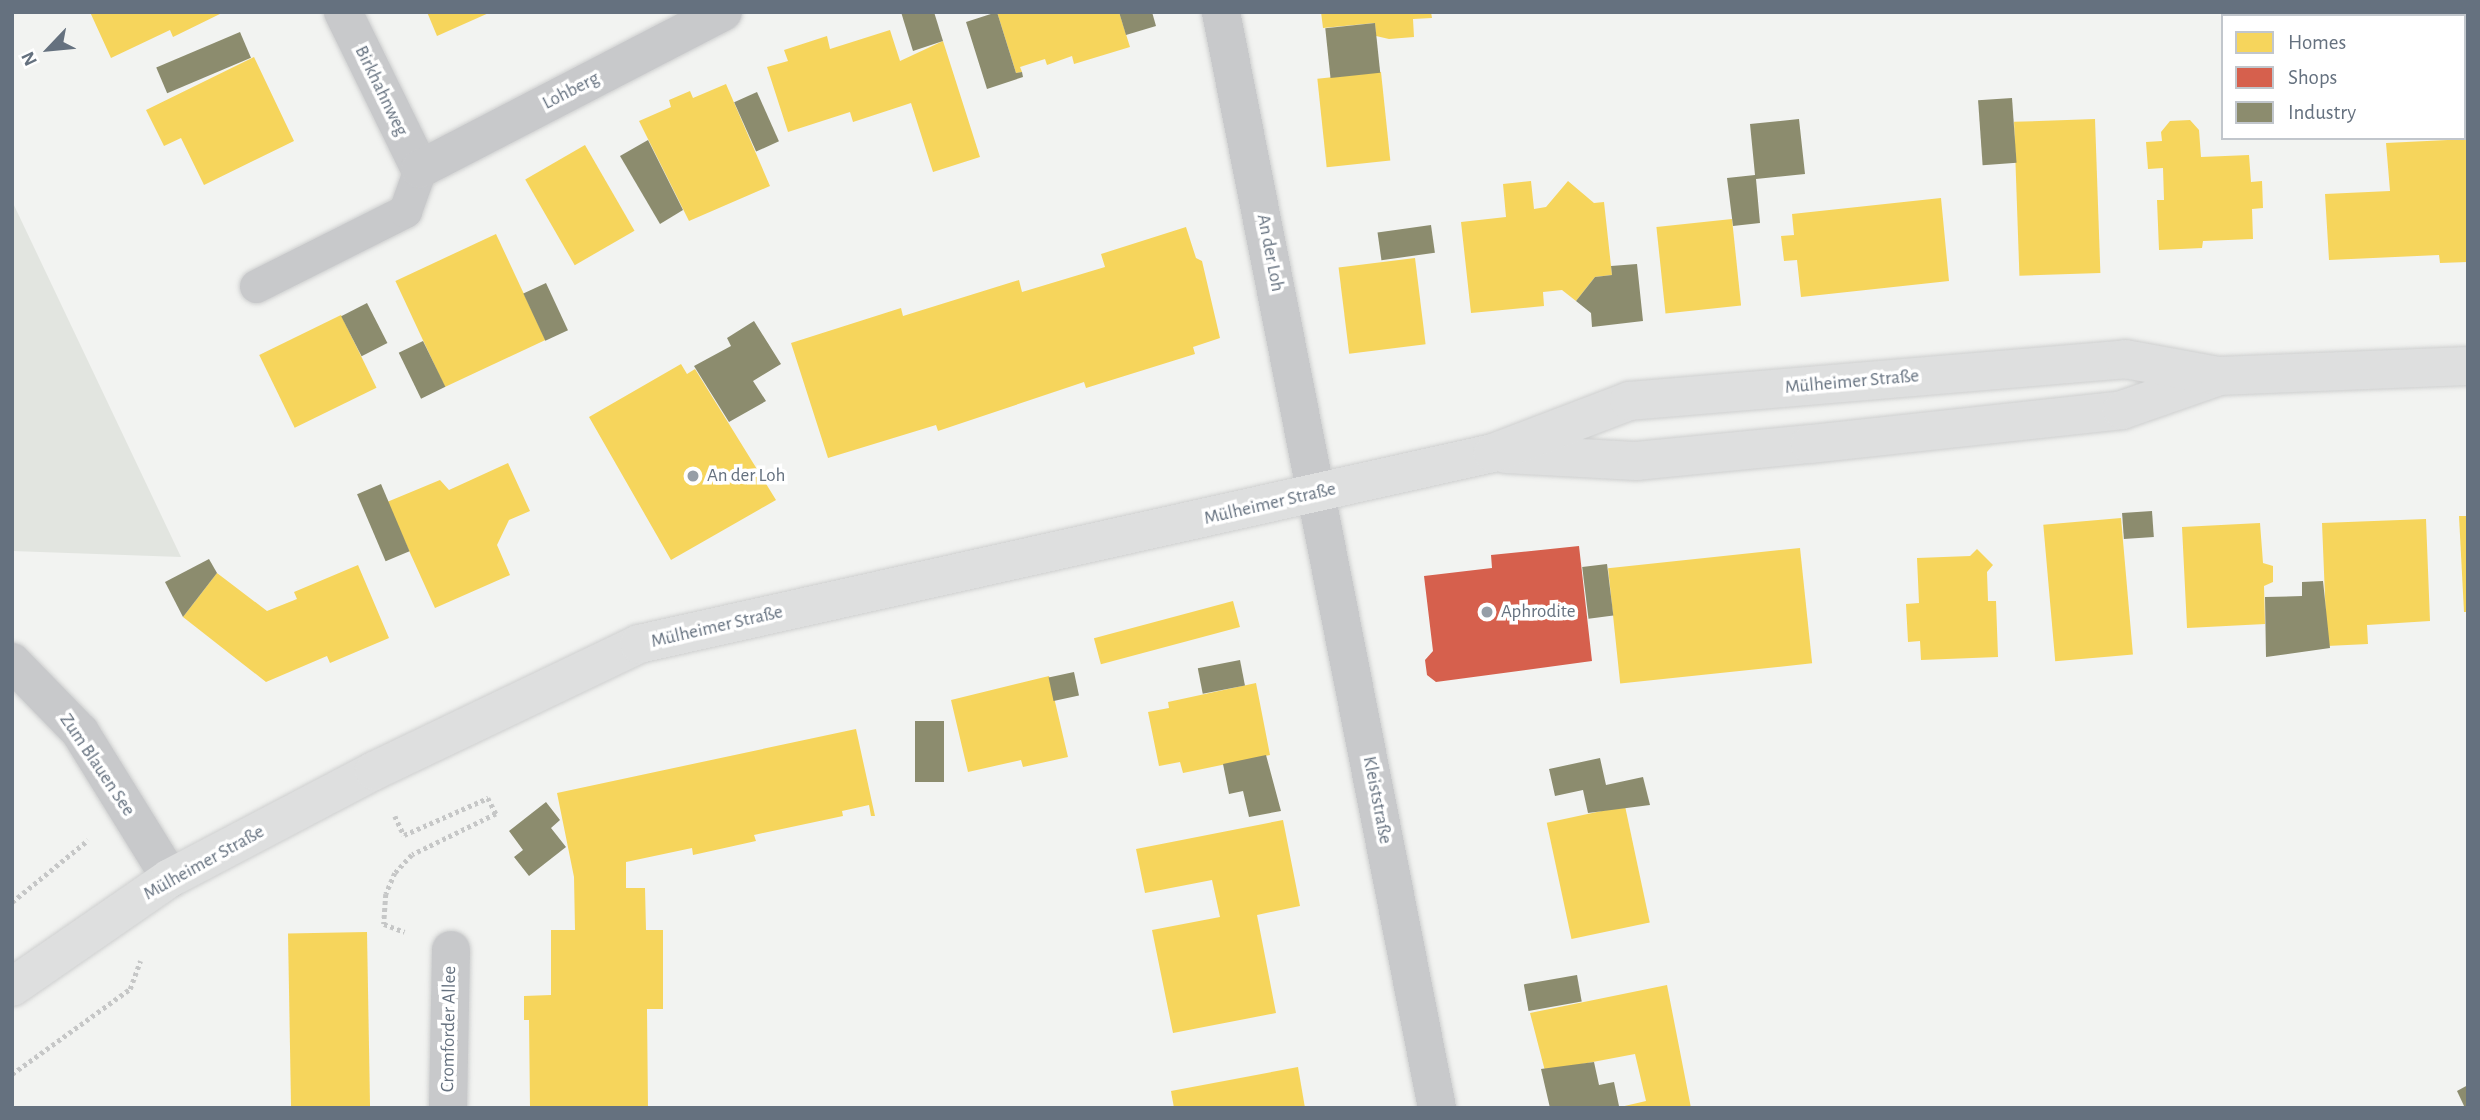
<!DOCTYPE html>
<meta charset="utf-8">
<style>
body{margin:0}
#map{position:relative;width:2480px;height:1120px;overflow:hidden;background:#f2f3f1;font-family:"Alegreya Sans",sans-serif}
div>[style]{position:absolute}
.green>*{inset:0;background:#e2e5e0}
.homes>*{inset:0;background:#f6d55c;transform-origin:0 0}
.shops>*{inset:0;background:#d6604d}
.industry>*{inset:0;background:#8c8c6e;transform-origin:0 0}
.path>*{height:4.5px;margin-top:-2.25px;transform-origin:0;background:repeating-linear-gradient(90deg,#c6c7c7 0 3.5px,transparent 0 7px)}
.roads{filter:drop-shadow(0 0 2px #cecfcf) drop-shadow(0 0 2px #cecfcf)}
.service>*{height:33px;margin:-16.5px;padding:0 16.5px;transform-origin:16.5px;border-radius:16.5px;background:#c8c9cb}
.minor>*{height:38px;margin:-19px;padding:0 19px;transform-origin:19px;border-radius:19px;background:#c8c9cb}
.secondary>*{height:38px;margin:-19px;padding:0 19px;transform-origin:19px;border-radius:19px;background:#dedfdf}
.dots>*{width:19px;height:19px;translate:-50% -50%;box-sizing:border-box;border:4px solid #fff;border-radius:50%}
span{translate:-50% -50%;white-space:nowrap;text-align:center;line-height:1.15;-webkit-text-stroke:7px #fff;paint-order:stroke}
.street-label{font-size:19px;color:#65717f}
.poi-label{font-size:19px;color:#65717f}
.left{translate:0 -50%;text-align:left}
.frame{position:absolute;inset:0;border:14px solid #65717f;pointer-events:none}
.legend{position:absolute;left:2221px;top:14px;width:245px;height:126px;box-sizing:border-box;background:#fff;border:2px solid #c1c6cc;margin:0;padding:9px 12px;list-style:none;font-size:21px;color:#65717f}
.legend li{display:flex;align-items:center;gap:14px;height:35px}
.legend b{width:35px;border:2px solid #c1c6cc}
.north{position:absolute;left:14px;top:14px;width:70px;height:70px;-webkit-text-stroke:5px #fff;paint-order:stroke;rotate:244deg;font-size:19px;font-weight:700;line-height:28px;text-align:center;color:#65717f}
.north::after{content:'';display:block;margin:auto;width:24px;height:32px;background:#65717f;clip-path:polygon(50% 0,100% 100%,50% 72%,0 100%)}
</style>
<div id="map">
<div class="green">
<i style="clip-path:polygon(12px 201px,181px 557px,12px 551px)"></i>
</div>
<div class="homes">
<i style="clip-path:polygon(90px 12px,224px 12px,173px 37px,170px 30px,111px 58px)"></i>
<i style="clip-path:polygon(427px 12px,491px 12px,437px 36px)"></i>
<i style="clip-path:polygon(997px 12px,1119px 12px,1130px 47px,1074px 64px,1072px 56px,1047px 65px,1045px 59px,1020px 67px,1022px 72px,1016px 73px)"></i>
<i style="clip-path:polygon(1321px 12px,1431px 12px,1432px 18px,1413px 19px,1414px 37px,1389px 39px,1376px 36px,1375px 23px,1323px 28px)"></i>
<i style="clip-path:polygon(890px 30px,900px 61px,943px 41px,980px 157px,933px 172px,911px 103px,853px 122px,850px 112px,788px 132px,767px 67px,788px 61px,784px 50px,827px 36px,830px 49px)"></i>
<i style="clip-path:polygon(254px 57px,294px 141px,204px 185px,181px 138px,164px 146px,146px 110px)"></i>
<i style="left:1381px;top:72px;width:89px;height:64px;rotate:84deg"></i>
<i style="clip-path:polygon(726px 84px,770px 186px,689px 221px,639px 121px,671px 107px,669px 100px,690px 91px,693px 98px)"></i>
<i style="left:2095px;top:119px;width:154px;height:81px;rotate:88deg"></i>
<i style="clip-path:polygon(2190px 120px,2199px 130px,2201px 157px,2249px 155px,2251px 182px,2262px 181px,2263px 208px,2252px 209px,2253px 239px,2203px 241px,2202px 248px,2159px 250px,2157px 200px,2164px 200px,2163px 168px,2148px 169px,2146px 142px,2162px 141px,2161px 132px,2170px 121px)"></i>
<i style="clip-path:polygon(2468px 139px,2468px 262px,2440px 263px,2439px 255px,2329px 260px,2325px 194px,2390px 191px,2386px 143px)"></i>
<i style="left:585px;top:145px;width:99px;height:69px;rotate:60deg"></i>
<i style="clip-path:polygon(1531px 181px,1534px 209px,1546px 207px,1568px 181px,1594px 203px,1604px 202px,1612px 275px,1595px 277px,1576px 301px,1562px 290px,1543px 292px,1544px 306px,1471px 313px,1461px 222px,1506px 217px,1503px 184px)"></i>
<i style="clip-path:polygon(1941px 198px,1949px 281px,1801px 297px,1797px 260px,1784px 261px,1781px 236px,1794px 235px,1792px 214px)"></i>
<i style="left:1732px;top:219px;width:87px;height:76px;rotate:84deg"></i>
<i style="clip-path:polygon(1186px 227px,1196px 258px,1202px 261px,1220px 338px,1193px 347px,1195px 354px,1086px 388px,1084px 382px,938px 431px,936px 425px,828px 458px,791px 343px,901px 308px,903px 316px,1019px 280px,1022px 292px,1105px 267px,1101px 254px)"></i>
<i style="left:496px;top:234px;width:117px;height:111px;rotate:65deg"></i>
<i style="left:1415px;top:258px;width:87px;height:77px;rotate:83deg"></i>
<i style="left:341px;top:315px;width:81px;height:91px;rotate:64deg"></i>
<i style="clip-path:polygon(681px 364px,687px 374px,695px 369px,776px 500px,671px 560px,589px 417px)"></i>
<i style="clip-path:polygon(508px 463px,530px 511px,509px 520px,497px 545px,510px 575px,435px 608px,387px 502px,440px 480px,449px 490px)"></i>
<i style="clip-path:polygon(2459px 516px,2468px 516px,2468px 612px,2464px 612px)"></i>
<i style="left:2121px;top:518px;width:137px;height:78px;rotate:85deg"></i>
<i style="clip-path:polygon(2426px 519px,2430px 621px,2367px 625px,2368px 644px,2327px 646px,2322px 523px)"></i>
<i style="clip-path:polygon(2260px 523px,2263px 563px,2273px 566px,2273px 582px,2264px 586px,2265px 624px,2187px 628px,2182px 527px)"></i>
<i style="left:1800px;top:548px;width:116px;height:193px;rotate:84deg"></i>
<i style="clip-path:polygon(1977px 549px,1993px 565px,1987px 572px,1988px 601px,1996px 601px,1998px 657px,1921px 660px,1920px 641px,1908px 642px,1906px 604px,1919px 603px,1917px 558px,1970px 556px)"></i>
<i style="clip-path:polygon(358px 565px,389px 638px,330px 663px,327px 656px,266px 682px,183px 617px,217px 573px,267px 611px,297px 599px,294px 592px)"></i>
<i style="left:1233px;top:601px;width:27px;height:144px;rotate:75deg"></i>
<i style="clip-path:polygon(1049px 676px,1068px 757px,1023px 767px,1021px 760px,968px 772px,951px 700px)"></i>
<i style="clip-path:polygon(1256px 683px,1270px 755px,1183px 773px,1180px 762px,1159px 766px,1148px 712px,1169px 708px,1168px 702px)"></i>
<i style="clip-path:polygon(856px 729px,875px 816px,871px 816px,869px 805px,842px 811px,843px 816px,754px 835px,756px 841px,693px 855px,692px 848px,626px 862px,626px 888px,645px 888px,646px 930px,663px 930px,663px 1009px,647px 1009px,648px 1108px,530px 1108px,529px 1020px,524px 1020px,524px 996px,551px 995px,551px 930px,575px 930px,574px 877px,557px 793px)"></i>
<i style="left:1625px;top:806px;width:119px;height:80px;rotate:78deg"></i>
<i style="clip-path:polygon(1283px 820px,1300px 906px,1257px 915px,1276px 1013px,1173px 1033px,1152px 930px,1220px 917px,1212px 880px,1145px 893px,1136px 849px)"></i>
<i style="left:367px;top:932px;width:176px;height:79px;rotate:89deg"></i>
<i style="clip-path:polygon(1667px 985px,1691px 1108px,1616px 1108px,1646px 1101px,1635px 1054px,1545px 1071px,1530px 1013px)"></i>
<i style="clip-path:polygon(1298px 1067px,1305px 1108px,1174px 1108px,1171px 1091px)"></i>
</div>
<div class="shops">
<i style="clip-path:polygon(1579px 546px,1592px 661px,1436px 682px,1427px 675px,1425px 660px,1433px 651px,1424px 576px,1492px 568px,1491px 555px)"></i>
</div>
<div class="industry">
<i style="clip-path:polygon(901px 12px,934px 12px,943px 41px,913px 51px)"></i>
<i style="clip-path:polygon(997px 12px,1016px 73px,1022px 72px,1023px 77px,987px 89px,966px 22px)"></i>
<i style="clip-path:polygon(1119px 12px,1152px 12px,1156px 26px,1126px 35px)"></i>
<i style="left:1375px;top:23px;width:50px;height:50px;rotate:84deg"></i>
<i style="left:240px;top:32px;width:28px;height:91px;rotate:67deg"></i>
<i style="left:757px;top:92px;width:54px;height:25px;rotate:66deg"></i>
<i style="left:2012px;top:98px;width:65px;height:34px;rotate:86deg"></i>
<i style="clip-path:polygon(1799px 119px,1805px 174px,1756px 179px,1760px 223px,1733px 226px,1727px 178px,1755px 175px,1750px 124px)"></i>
<i style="clip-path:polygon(648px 140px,683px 210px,660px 224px,620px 156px)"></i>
<i style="left:1431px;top:225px;width:28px;height:54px;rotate:82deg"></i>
<i style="clip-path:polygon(1637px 264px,1643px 321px,1592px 327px,1591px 313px,1576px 301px,1595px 277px,1612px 275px,1611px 266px)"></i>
<i style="left:546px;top:283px;width:52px;height:25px;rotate:65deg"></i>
<i style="left:367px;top:303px;width:45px;height:29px;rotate:63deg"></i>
<i style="clip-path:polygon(754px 321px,781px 364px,753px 381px,766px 401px,729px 422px,694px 366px,731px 346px,727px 338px)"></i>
<i style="left:423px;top:341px;width:51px;height:27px;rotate:64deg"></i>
<i style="left:381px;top:484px;width:73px;height:26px;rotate:67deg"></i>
<i style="left:2152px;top:511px;width:26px;height:30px;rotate:86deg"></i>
<i style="clip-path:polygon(209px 559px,217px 573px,183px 617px,165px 582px)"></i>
<i style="left:1607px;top:564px;width:52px;height:25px;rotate:83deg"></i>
<i style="clip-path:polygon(2323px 581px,2330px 648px,2266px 657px,2265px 597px,2302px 596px,2302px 582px)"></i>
<i style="left:1240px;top:660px;width:26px;height:43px;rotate:79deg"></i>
<i style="left:1074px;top:672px;width:24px;height:26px;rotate:78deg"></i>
<i style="left:915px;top:721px;width:29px;height:61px"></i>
<i style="clip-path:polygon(1266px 755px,1281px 811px,1249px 817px,1243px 791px,1229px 794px,1223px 764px)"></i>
<i style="clip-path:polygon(1600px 758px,1606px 785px,1643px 777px,1650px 805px,1588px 813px,1583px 790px,1555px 796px,1549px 769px)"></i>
<i style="clip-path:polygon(546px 802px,560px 820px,551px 828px,566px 847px,529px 876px,514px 857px,523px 850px,509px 831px)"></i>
<i style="left:1577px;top:975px;width:27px;height:54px;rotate:80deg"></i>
<i style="clip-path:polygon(1594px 1062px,1599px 1085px,1614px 1082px,1619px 1106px,1550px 1108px,1541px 1069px)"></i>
<i style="clip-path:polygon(2468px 1085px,2468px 1108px,2465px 1108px,2457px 1091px)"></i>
</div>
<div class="path">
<i style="left:395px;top:816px;width:21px;rotate:65deg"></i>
<i style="left:404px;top:835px;width:92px;rotate:-23.8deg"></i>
<i style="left:488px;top:798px;width:18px;rotate:63deg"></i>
<i style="left:496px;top:814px;width:93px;rotate:154deg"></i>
<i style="left:412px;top:855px;width:25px;rotate:133deg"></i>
<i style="left:395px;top:873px;width:23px;rotate:113deg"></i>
<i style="left:386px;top:894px;width:30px;rotate:94deg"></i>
<i style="left:384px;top:924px;width:22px;rotate:21deg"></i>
<i style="left:12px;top:902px;width:98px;rotate:-39.2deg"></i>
<i style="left:12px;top:1074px;width:145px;rotate:-35.8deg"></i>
<i style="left:130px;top:989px;width:30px;rotate:-70deg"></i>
</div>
<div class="roads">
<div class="service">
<i style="left:256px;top:286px;width:167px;rotate:-26.7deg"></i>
<i style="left:405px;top:211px;width:45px;rotate:-70.3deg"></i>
</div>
<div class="minor">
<i style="left:343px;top:12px;width:175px;rotate:63.9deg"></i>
<i style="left:420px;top:169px;width:341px;rotate:-27.4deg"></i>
<i style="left:1221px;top:12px;width:1117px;rotate:78.85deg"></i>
<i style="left:12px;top:662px;width:98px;rotate:45.8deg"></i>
<i style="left:80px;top:732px;width:172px;rotate:58.3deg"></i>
<i style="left:448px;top:1108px;width:158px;rotate:-88.9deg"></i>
</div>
<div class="secondary">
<i style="left:1506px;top:454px;width:130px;rotate:3.1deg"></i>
<i style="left:1636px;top:461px;width:175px;rotate:-5.6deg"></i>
<i style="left:1810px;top:444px;width:314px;rotate:-6.2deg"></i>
<i style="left:2122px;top:410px;width:101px;rotate:-19.2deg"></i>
<i style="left:12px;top:987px;width:192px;rotate:-34.6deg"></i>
<i style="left:170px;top:878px;width:230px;rotate:-27.7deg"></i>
<i style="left:374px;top:771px;width:294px;rotate:-25.6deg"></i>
<i style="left:639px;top:644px;width:875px;rotate:-12.61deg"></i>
<i style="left:1493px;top:453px;width:146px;rotate:-20.9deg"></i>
<i style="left:1629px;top:401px;width:498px;rotate:-4.8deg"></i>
<i style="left:2125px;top:359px;width:96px;rotate:10.3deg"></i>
<i style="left:2219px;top:376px;width:249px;rotate:-2.3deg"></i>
</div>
</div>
<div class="dots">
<i style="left:693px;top:476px;background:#969ea7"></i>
<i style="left:1487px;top:612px;background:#969ea7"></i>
</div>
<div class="street-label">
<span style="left:381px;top:91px;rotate:64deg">Birkhahnweg</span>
<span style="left:571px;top:91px;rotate:-27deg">Lohberg</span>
<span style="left:1270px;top:253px;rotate:79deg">An der Loh</span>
<span style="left:1852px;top:382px;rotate:-5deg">Mülheimer Straße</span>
<span style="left:1270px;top:504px;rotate:-13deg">Mülheimer Straße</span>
<span style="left:717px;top:627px;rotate:-13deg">Mülheimer Straße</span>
<span style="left:97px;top:765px;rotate:56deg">Zum Blauen See</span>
<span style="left:1377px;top:800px;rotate:79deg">Kleiststraße</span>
<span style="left:204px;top:863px;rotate:-29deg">Mülheimer Straße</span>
<span style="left:449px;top:1029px;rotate:-89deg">Cromforder Allee</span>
</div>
<div class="poi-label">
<span class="left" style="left:707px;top:476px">An der Loh</span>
<span class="left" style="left:1501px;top:612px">Aphrodite</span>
</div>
<div class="frame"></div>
<ul class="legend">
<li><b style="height:19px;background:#f6d55c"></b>Homes</li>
<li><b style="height:19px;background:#d6604d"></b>Shops</li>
<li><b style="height:19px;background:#8c8c6e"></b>Industry</li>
</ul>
<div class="north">N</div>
</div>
